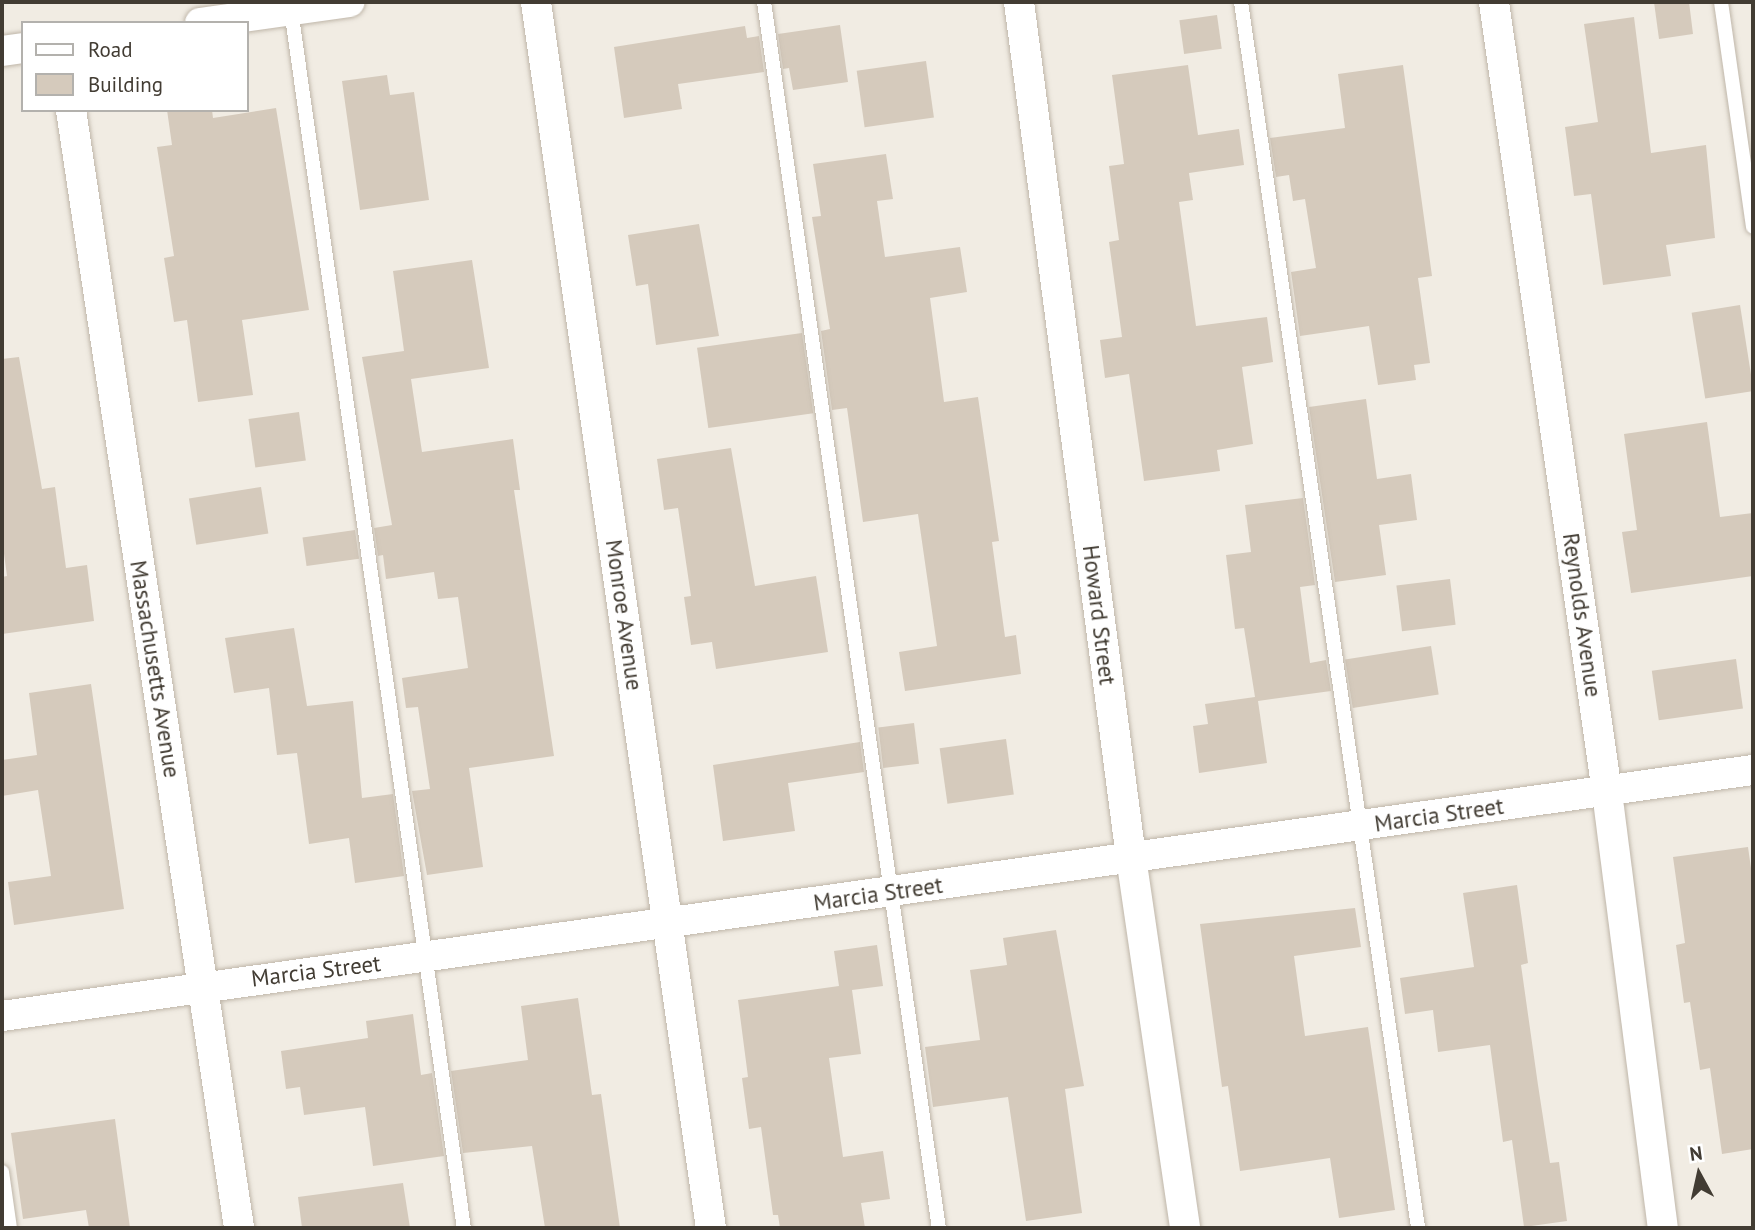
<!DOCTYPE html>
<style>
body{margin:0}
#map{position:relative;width:1755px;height:1230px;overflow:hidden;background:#f1ece3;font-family:"PT Sans",sans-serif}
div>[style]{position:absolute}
.building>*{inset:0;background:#d5cabc;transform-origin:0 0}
.roads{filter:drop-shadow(0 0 2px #bfb6a9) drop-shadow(0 0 2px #bfb6a9)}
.lane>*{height:14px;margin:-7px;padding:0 7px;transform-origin:7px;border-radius:7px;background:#fff}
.street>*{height:30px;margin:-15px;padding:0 15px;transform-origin:15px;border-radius:15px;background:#fff}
span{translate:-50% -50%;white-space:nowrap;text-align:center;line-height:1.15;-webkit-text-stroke:6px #fff;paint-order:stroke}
.street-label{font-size:23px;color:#423c33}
.frame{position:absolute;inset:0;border:4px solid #423c33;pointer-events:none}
.legend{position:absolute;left:21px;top:21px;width:228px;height:91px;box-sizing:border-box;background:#fff;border:2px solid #b3b1ad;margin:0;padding:9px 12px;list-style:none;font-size:21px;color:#423c33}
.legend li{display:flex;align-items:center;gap:14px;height:35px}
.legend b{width:35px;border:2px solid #b3b1ad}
.north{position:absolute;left:1664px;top:1139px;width:70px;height:70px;-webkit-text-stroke:5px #fff;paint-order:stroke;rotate:352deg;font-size:19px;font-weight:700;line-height:28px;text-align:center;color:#423c33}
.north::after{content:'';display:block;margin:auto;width:24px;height:32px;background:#423c33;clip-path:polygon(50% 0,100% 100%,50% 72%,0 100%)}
</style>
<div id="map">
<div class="building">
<i style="clip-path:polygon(1654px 2px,1689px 2px,1693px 34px,1659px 39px)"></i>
<i style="left:1217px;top:15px;width:34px;height:38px;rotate:82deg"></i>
<i style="clip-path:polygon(1634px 17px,1651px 153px,1706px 145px,1715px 238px,1666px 245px,1671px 276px,1603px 285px,1591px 194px,1574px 196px,1565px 127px,1598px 122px,1584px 24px)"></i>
<i style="clip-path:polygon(840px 25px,848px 82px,793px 90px,789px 68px,783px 69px,778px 34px)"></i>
<i style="clip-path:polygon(745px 26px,747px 38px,759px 36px,764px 72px,678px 84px,682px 109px,624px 118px,614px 47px)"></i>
<i style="left:926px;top:61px;width:57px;height:70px;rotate:82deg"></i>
<i style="clip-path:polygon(1188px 65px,1198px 135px,1239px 129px,1244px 165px,1189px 173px,1193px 200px,1179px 202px,1196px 326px,1267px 317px,1273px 362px,1242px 367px,1253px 444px,1217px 450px,1220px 471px,1144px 481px,1129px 374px,1105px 378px,1100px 340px,1122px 337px,1109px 242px,1119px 240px,1109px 166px,1124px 164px,1112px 75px)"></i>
<i style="clip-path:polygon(1403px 65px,1432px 276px,1418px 278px,1430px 363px,1414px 365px,1416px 380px,1378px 385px,1369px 326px,1300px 336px,1291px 272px,1316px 268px,1305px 199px,1293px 201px,1289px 175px,1276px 177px,1270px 138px,1345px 128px,1338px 74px)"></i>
<i style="clip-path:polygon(387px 75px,390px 95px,414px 92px,429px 200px,360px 210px,342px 81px)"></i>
<i style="clip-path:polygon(276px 108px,309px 310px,242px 320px,253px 395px,198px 402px,187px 320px,174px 322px,164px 258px,174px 256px,157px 147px,172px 145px,167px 110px,212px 110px,213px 118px)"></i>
<i style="clip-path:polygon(886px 154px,893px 199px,877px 201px,885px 257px,960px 247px,967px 292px,930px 298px,944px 402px,978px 397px,999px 541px,992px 542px,1005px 637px,1016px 635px,1021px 674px,905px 691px,899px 652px,937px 646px,918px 514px,863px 522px,847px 408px,832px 410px,821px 331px,830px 329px,812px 217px,821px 216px,813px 164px)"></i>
<i style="clip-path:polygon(699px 224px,719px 336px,656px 345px,648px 284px,636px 286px,628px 235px)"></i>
<i style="clip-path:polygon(472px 260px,489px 368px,411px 379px,422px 452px,513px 439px,520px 490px,514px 490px,554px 756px,469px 768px,483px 867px,427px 875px,412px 791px,430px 789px,418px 707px,406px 708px,402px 678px,468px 668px,458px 597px,438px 599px,434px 572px,386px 579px,383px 555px,378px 556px,374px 528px,392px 525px,362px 357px,404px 351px,393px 271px)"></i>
<i style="left:1740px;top:305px;width:87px;height:49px;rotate:81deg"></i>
<i style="left:802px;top:333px;width:81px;height:106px;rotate:82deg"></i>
<i style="clip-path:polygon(19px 357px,42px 489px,55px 487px,66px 568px,87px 565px,94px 621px,2px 634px,2px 577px,7px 576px,2px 539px,2px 359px)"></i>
<i style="clip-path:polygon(1366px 399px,1377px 479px,1411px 474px,1417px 520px,1379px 525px,1386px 575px,1335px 582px,1309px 407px)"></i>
<i style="left:299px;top:412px;width:49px;height:51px;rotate:82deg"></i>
<i style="clip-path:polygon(1707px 422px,1720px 517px,1753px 513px,1753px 576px,1631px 593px,1622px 532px,1637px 530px,1624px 434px)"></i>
<i style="clip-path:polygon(731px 448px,755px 586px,816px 576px,828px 652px,716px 669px,712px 642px,691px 645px,684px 597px,691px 596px,678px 508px,664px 510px,657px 459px)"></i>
<i style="left:261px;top:487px;width:47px;height:73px;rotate:81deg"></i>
<i style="clip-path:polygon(1303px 498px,1315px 585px,1300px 587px,1310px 663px,1326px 660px,1331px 691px,1258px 701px,1267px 763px,1199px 773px,1193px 726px,1208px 724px,1205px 704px,1255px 697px,1244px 628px,1235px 629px,1226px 555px,1251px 552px,1245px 505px)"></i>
<i style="left:355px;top:530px;width:29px;height:53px;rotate:82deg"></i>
<i style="left:1450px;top:579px;width:46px;height:54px;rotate:83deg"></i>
<i style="clip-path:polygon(294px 628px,307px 706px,353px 701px,362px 798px,393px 794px,404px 876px,355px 883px,349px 838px,309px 844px,297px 753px,277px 755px,269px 688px,234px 693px,225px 638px)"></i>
<i style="left:1431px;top:646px;width:49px;height:87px;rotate:81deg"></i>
<i style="left:1736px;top:659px;width:50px;height:85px;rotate:82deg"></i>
<i style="clip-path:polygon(91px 684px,124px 909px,14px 925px,8px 882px,51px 876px,38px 790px,2px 796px,2px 760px,37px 755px,29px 693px)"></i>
<i style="left:914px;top:723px;width:41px;height:36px;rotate:83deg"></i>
<i style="left:1006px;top:739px;width:56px;height:67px;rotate:82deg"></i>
<i style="clip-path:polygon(860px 742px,864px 772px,788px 783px,795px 831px,723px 841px,713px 765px)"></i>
<i style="clip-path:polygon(1748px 847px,1753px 882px,1753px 1149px,1722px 1154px,1710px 1068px,1700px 1070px,1690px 1002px,1684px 1003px,1676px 945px,1685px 943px,1673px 857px)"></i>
<i style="clip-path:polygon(1517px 885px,1528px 963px,1521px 965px,1538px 1085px,1550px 1163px,1559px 1162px,1567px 1221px,1524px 1227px,1512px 1140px,1503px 1142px,1490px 1045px,1438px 1052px,1433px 1010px,1405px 1014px,1400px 978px,1474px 967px,1463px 893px)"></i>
<i style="clip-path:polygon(1355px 908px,1361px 947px,1294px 956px,1305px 1036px,1368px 1027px,1395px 1210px,1339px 1218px,1330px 1158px,1240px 1171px,1228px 1086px,1222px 1087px,1200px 924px)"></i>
<i style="clip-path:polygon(1056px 930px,1084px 1086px,1065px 1089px,1082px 1213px,1026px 1221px,1008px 1097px,933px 1107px,925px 1047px,980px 1040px,970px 970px,1007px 965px,1003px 938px)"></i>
<i style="clip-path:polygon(877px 945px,883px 986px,852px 990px,861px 1054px,829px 1058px,843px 1157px,883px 1151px,890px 1199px,861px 1203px,865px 1228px,780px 1228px,778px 1215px,773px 1215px,761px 1127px,749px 1129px,742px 1078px,748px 1077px,738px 1000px,839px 986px,834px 951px)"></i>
<i style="clip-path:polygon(578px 998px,592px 1095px,601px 1094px,620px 1228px,545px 1228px,532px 1146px,463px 1153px,451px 1071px,528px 1060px,521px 1006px)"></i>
<i style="clip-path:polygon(413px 1014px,421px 1075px,432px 1073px,444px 1156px,373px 1166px,365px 1107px,304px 1115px,300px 1087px,286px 1089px,281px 1051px,368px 1038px,366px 1021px)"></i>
<i style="clip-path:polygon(115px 1119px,130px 1228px,89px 1228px,86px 1210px,23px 1219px,11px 1133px)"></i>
<i style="clip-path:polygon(403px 1183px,410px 1228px,302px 1228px,298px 1197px)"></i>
</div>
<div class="roads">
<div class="lane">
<i style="left:764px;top:2px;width:1238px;rotate:81.88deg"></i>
<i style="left:1241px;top:2px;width:1239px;rotate:81.78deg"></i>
<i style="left:1721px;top:2px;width:227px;rotate:81.9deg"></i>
<i style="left:291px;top:10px;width:1230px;rotate:81.92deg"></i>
<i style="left:2px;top:1172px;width:57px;rotate:81.9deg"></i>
</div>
<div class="street">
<i style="left:536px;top:2px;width:1238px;rotate:81.88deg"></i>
<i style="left:1019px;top:2px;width:862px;rotate:82.54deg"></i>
<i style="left:1131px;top:857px;width:375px;rotate:81.7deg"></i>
<i style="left:1494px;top:2px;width:798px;rotate:81.86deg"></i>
<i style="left:1607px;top:792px;width:440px;rotate:82.7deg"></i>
<i style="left:200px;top:23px;width:151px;rotate:-8deg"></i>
<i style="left:2px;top:51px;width:21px;rotate:-8deg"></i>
<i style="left:71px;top:110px;width:1131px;rotate:81.45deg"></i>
<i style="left:2px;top:1016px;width:1768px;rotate:-8deg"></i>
</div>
</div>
<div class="street-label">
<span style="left:624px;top:615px;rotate:82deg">Monroe Avenue</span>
<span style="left:1099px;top:615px;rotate:83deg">Howard Street</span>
<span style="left:1582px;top:615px;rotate:82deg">Reynolds Avenue</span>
<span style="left:155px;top:669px;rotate:81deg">Massachusetts Avenue</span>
<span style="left:1439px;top:815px;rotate:-8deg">Marcia Street</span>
<span style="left:878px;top:894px;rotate:-8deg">Marcia Street</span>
<span style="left:316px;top:971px;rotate:-7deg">Marcia Street</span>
</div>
<div class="frame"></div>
<ul class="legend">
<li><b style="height:9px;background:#fff"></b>Road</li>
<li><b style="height:19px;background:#d5cabc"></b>Building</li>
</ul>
<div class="north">N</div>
</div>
